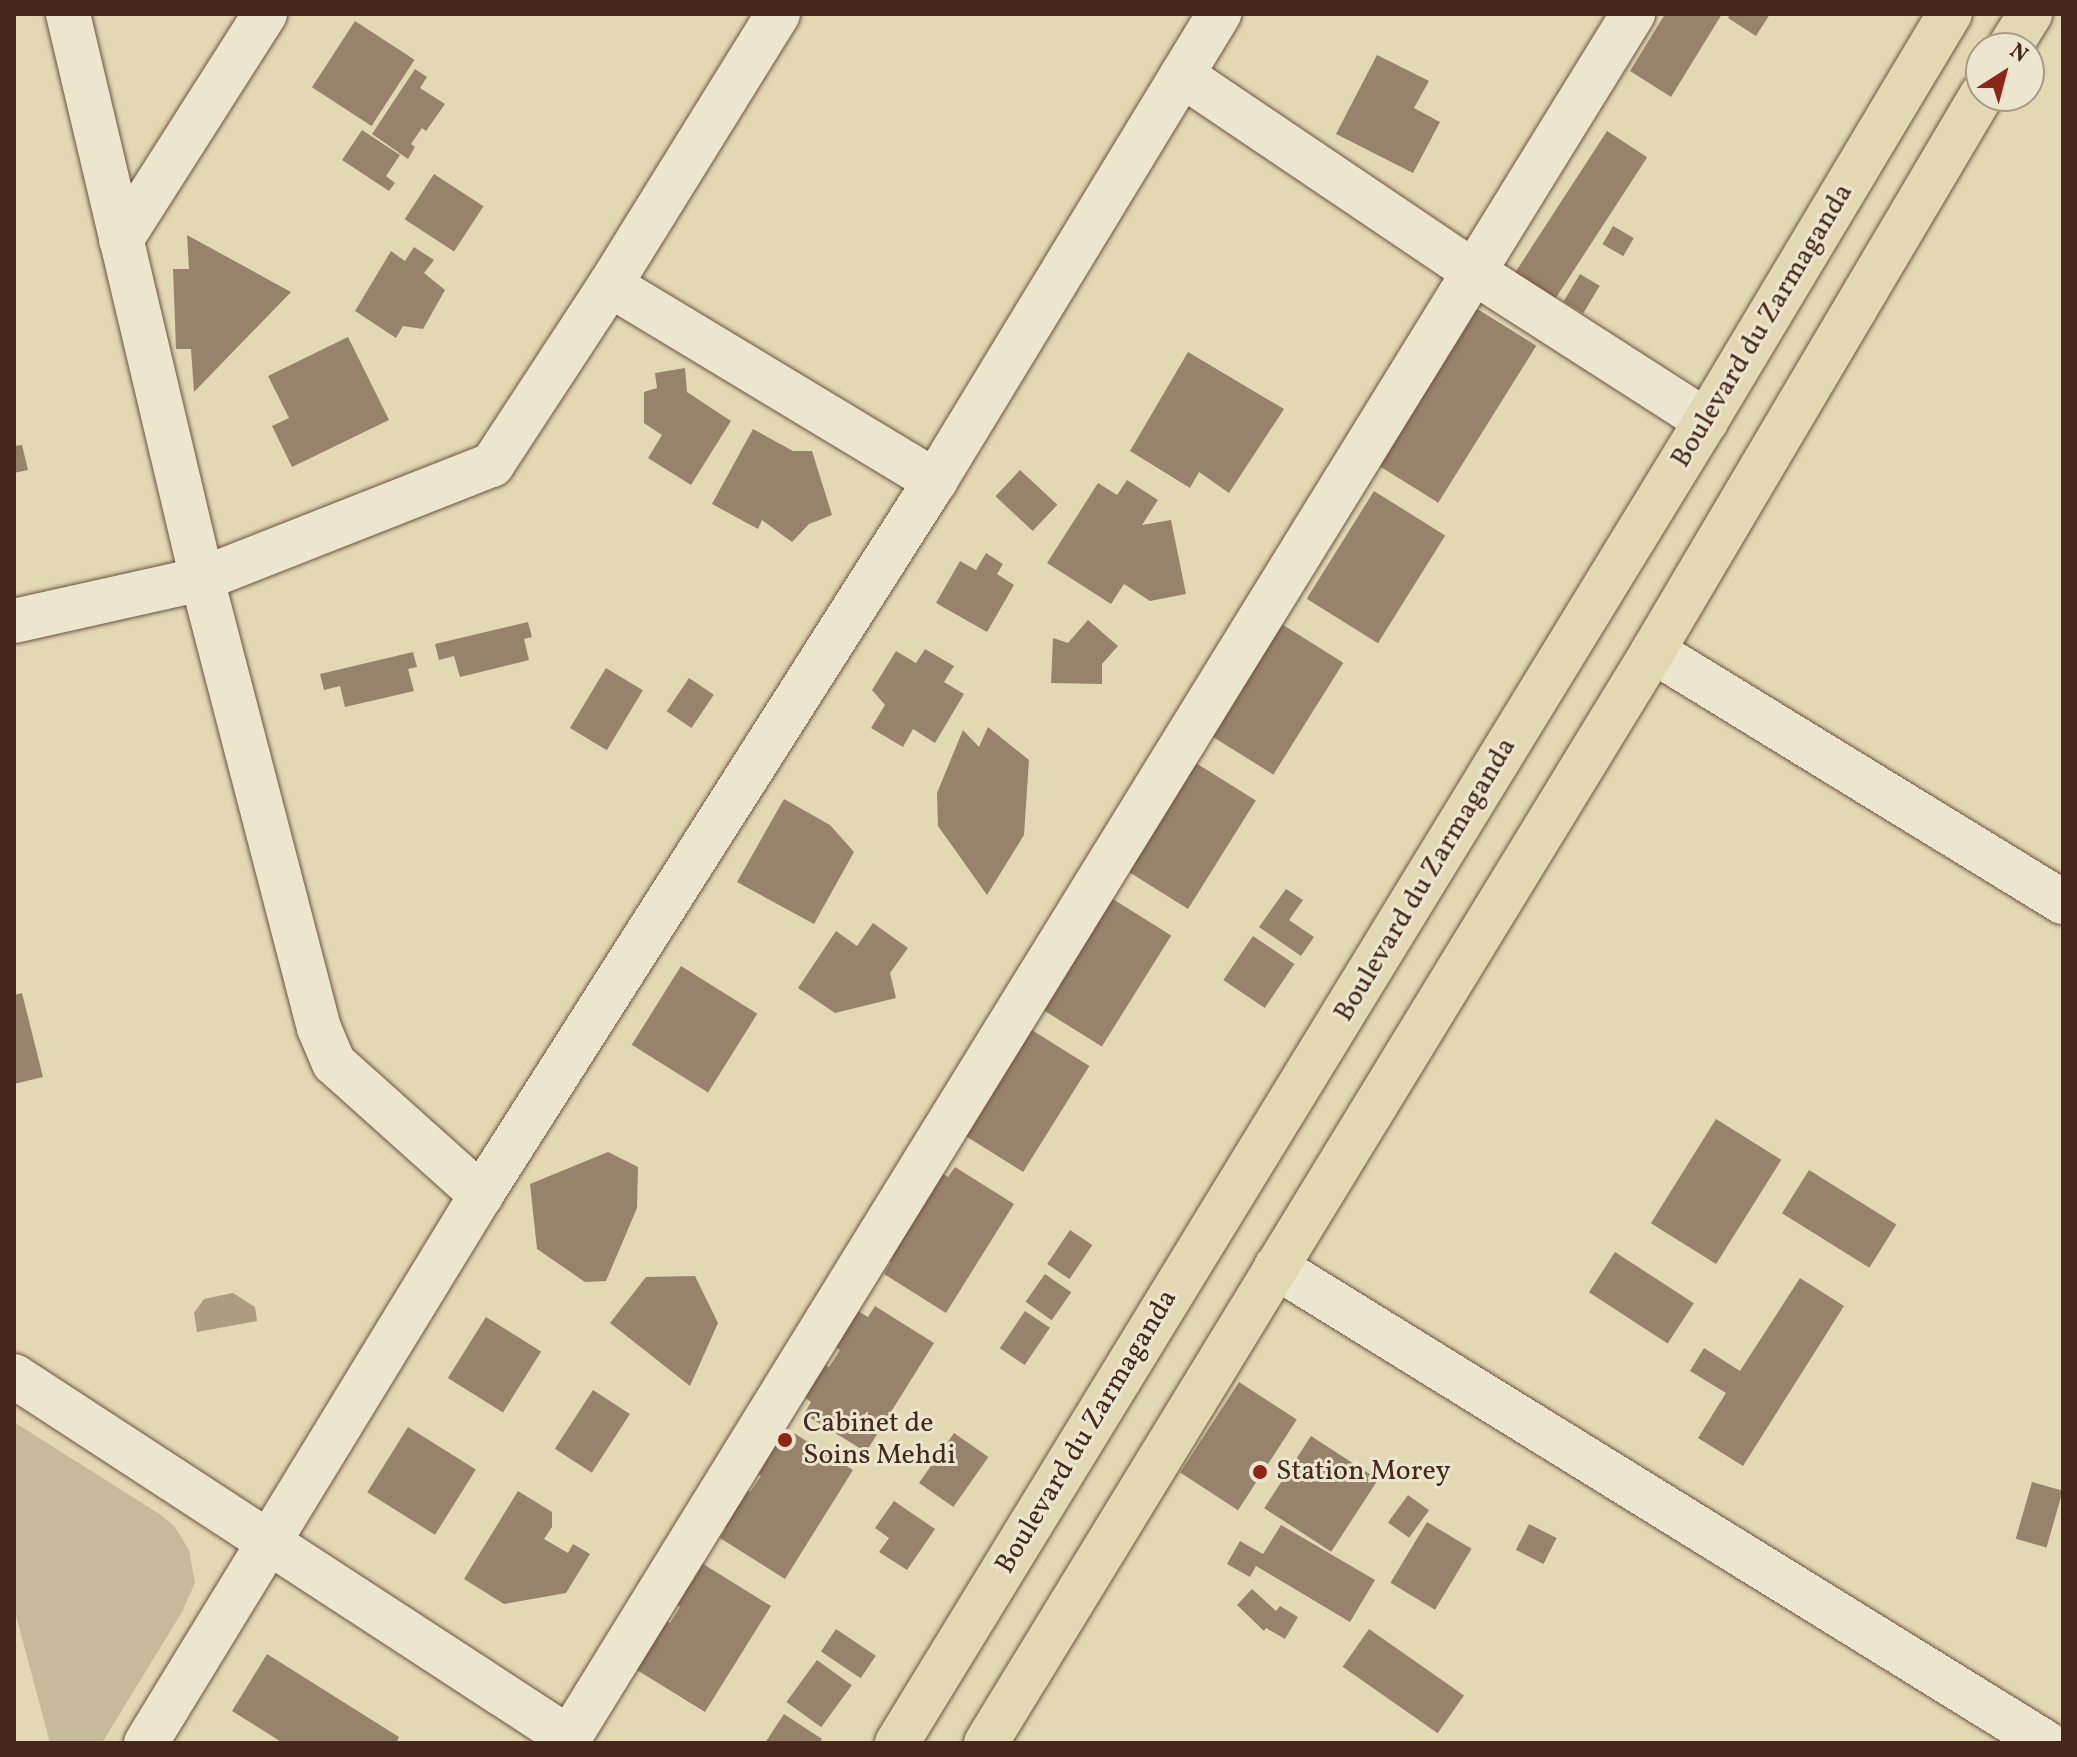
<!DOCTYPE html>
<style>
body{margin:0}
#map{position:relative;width:2077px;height:1757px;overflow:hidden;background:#e2d8b4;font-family:Vollkorn,serif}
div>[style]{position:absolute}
.green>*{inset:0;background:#c7ba9a}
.water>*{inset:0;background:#ad9c80}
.building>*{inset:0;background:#97836b;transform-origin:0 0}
.roads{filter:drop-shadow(0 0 2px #6c5341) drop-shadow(0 0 2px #6c5341)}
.minor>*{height:44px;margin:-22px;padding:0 22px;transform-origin:22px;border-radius:22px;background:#ece6ce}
.major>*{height:44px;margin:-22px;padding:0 22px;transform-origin:22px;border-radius:22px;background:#e2d8b4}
.dots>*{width:22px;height:22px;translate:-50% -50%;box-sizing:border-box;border:4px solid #ece6ce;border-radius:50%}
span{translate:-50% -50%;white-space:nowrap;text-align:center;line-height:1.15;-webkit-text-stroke:6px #ece6ce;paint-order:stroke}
.street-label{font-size:28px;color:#45271b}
.poi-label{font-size:28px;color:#45271b}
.left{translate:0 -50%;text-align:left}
.frame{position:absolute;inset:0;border:16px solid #45271b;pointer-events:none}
.north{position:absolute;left:1965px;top:32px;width:80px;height:80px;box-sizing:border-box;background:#ece6ce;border:2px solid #a99a86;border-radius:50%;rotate:36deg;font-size:22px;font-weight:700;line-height:32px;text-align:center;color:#45271b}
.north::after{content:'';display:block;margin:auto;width:28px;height:36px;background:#8f2418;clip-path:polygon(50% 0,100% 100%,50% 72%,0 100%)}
</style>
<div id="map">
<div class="green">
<i style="clip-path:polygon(14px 1422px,161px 1515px,175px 1527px,189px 1550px,195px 1583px,182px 1612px,102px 1743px,50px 1743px,14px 1608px)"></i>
</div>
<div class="water">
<i style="clip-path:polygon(233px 1293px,255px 1307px,257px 1321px,197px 1332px,194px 1313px,204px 1299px)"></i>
</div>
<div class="building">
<i style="clip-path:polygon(1665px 14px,1722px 14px,1671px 97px,1630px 71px)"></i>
<i style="clip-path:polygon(1730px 14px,1770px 14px,1756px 36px,1728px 18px)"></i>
<i style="left:355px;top:21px;width:71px;height:79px;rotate:33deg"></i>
<i style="clip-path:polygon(1377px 55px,1429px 81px,1414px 108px,1440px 122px,1413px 173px,1336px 134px)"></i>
<i style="clip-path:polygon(415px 69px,427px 77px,420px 88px,445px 104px,426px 131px,422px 128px,411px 144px,415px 147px,408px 159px,372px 134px)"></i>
<i style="clip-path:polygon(362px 130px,400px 155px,386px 176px,395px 183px,389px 191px,342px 160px)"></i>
<i style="left:1607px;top:131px;width:48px;height:171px;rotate:33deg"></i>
<i style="left:434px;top:174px;width:59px;height:54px;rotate:33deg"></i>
<i style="left:1613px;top:226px;width:24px;height:21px;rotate:30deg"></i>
<i style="clip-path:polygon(187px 235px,291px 292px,194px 392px,191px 349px,176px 349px,173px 269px,189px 269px)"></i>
<i style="clip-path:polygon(414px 247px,434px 260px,424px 273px,445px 290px,423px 329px,403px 326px,396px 338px,355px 311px,391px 251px,405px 261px)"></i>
<i style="left:1580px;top:274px;width:23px;height:32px;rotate:31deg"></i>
<i style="left:1471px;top:305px;width:77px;height:185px;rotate:32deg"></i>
<i style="clip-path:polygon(348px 337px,389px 420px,292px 467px,272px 426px,289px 418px,268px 376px)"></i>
<i style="clip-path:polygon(1188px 352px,1284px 409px,1229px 493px,1199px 472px,1190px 488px,1130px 451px)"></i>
<i style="clip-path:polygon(685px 368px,687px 392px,731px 421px,691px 485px,648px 458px,662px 435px,644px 423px,644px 392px,657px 388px,655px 373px)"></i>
<i style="clip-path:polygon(753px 429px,793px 451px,812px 451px,832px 515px,809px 524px,792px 542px,762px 520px,758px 529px,712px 504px)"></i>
<i style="clip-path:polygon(22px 445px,28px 470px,14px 473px,14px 446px)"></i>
<i style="left:1020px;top:470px;width:51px;height:36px;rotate:43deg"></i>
<i style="clip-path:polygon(1127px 480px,1158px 500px,1142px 525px,1171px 520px,1186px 594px,1150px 601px,1124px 584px,1111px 604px,1047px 563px,1098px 483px,1117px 495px)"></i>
<i style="left:1374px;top:491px;width:84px;height:127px;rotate:32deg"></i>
<i style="clip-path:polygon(986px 553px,1003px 564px,997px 574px,1014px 585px,987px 632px,936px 603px,960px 561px,976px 570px)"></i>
<i style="left:1267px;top:615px;width:90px;height:132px;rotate:32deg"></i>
<i style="clip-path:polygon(1088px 620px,1118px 646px,1102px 664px,1102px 684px,1051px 683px,1053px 638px,1068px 643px)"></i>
<i style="clip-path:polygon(528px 622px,532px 637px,524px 639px,529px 660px,460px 677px,454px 656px,439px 660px,435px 644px)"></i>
<i style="clip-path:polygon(925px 649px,954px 666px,944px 682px,964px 694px,935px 743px,913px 729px,903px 747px,871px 728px,885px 705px,872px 690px,896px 651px,916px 663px)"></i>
<i style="clip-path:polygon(413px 652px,417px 667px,408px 669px,414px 691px,345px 707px,340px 686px,324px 690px,320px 674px)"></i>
<i style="left:606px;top:668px;width:43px;height:70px;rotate:31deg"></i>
<i style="left:689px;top:678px;width:30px;height:40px;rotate:34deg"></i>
<i style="clip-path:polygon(988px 727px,1029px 760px,1024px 835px,987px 895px,938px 826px,937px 793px,963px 730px,979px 747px)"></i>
<i style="left:1188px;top:758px;width:80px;height:128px;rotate:32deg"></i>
<i style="clip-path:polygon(784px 799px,830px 825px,854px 852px,814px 924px,737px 882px)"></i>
<i style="clip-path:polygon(1286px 889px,1303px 900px,1289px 920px,1314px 937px,1301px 956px,1259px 927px)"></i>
<i style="left:1100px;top:891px;width:84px;height:131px;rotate:32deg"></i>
<i style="clip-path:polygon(873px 923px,908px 948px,890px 973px,896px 998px,835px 1013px,798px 988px,836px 931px,857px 946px)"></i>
<i style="left:1253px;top:936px;width:50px;height:53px;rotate:34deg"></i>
<i style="left:681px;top:966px;width:90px;height:93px;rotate:32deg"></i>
<i style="clip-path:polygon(22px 993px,43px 1077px,14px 1084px,14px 995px)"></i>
<i style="left:1019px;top:1022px;width:83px;height:125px;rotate:32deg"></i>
<i style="left:1716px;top:1119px;width:77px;height:123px;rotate:32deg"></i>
<i style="clip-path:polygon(608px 1152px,638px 1167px,637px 1208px,606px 1281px,585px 1282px,537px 1249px,530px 1184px)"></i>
<i style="clip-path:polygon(955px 1167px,1014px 1204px,946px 1313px,884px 1274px,891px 1262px,884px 1258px,939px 1171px,948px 1177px)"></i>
<i style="left:1809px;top:1170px;width:103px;height:51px;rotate:32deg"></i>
<i style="left:1070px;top:1230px;width:27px;height:41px;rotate:34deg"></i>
<i style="left:1615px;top:1252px;width:94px;height:48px;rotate:33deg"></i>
<i style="left:1045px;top:1274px;width:32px;height:34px;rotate:35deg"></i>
<i style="clip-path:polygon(695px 1276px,718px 1323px,690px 1386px,610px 1323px,646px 1277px)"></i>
<i style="clip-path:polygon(1800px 1278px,1844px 1306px,1743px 1466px,1698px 1438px,1726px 1393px,1690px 1371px,1704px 1348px,1740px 1371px)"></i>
<i style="clip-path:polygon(875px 1306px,934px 1343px,866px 1452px,804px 1414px,811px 1402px,804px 1397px,824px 1364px,829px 1367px,840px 1350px,836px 1347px,858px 1311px,868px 1317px)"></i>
<i style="left:1025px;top:1311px;width:30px;height:45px;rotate:34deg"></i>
<i style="left:486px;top:1317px;width:65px;height:72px;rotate:32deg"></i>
<i style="left:1239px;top:1382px;width:69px;height:108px;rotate:33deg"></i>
<i style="left:593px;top:1390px;width:44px;height:70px;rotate:33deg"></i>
<i style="left:408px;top:1427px;width:80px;height:77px;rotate:32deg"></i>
<i style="clip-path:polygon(789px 1430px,853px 1470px,785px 1579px,720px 1538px,726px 1528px,719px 1522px,741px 1486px,750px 1492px,761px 1476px,752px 1470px,775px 1434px,783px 1439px)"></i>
<i style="left:954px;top:1433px;width:42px;height:61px;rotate:35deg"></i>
<i style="left:1311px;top:1436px;width:80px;height:86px;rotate:33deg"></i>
<i style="left:2032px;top:1482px;width:32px;height:59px;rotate:16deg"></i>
<i style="clip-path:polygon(518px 1491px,552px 1512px,552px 1527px,544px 1539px,568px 1553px,573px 1544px,590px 1554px,566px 1593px,504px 1604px,464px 1579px)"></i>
<i style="left:1408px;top:1495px;width:26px;height:34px;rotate:36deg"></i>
<i style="clip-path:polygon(894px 1501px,935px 1529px,907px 1570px,879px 1552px,889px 1538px,875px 1528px)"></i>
<i style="left:1427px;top:1522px;width:52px;height:71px;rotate:31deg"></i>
<i style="left:1529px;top:1524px;width:31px;height:29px;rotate:27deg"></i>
<i style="clip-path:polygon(1281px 1525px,1375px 1580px,1350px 1622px,1256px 1566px,1250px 1577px,1227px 1564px,1240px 1541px,1263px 1554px)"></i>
<i style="clip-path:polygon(700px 1562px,771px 1606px,705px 1712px,632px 1667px,662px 1619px,670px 1623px,680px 1607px,675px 1603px)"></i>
<i style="clip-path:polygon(1252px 1589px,1276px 1611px,1280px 1606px,1298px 1617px,1285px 1639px,1266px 1628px,1264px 1631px,1237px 1605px)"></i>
<i style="left:836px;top:1629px;width:48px;height:27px;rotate:34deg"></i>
<i style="left:1369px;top:1629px;width:116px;height:46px;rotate:35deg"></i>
<i style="clip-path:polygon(267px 1654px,399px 1737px,396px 1743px,283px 1743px,232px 1711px)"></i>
<i style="left:817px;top:1660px;width:43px;height:52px;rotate:36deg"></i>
<i style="clip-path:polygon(784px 1714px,822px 1739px,819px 1743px,765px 1743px)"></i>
</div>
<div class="roads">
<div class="minor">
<i style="left:68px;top:14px;width:581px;rotate:76.66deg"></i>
<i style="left:202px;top:579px;width:464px;rotate:75.4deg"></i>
<i style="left:319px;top:1028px;width:38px;rotate:67deg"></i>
<i style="left:334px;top:1063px;width:198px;rotate:41.9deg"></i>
<i style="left:1182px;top:75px;width:352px;rotate:34deg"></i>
<i style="left:1474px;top:272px;width:276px;rotate:32.7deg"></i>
<i style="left:121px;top:240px;width:268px;rotate:-57.5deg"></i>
<i style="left:610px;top:285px;width:380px;rotate:31.1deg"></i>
<i style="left:14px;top:621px;width:193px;rotate:-12.6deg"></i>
<i style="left:202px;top:579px;width:312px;rotate:-21.5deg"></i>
<i style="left:492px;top:465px;width:215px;rotate:-56.8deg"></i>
<i style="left:610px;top:285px;width:319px;rotate:-58.2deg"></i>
<i style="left:1653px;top:651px;width:481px;rotate:31.5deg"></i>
<i style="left:1276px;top:1267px;width:905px;rotate:31.72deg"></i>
<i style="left:14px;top:1376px;width:663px;rotate:33.11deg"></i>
<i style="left:146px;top:1743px;width:642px;rotate:-58.56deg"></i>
<i style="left:481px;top:1195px;width:846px;rotate:-57.55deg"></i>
<i style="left:935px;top:481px;width:547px;rotate:-58.69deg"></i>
<i style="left:566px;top:1743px;width:2032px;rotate:-58.32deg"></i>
</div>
<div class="major">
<i style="left:2009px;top:48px;width:40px;rotate:-58deg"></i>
<i style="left:897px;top:1743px;width:1550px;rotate:-58.54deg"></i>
<i style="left:1706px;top:421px;width:475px;rotate:-59.1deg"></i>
<i style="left:986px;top:1743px;width:1280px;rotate:-58.58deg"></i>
<i style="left:1653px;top:651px;width:645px;rotate:-59.42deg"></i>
</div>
</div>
<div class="dots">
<i style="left:785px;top:1440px;background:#8f2418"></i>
<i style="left:1260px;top:1472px;background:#8f2418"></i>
</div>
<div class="street-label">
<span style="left:1763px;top:326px;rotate:-59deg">Boulevard du Zarmaganda</span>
<span style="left:1426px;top:880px;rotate:-59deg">Boulevard du Zarmaganda</span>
<span style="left:1087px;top:1432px;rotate:-59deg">Boulevard du Zarmaganda</span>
</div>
<div class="poi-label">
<span class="left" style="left:803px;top:1440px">Cabinet de<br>Soins Mehdi</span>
<span class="left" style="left:1276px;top:1472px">Station Morey</span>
</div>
<div class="frame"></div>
<div class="north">N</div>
</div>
